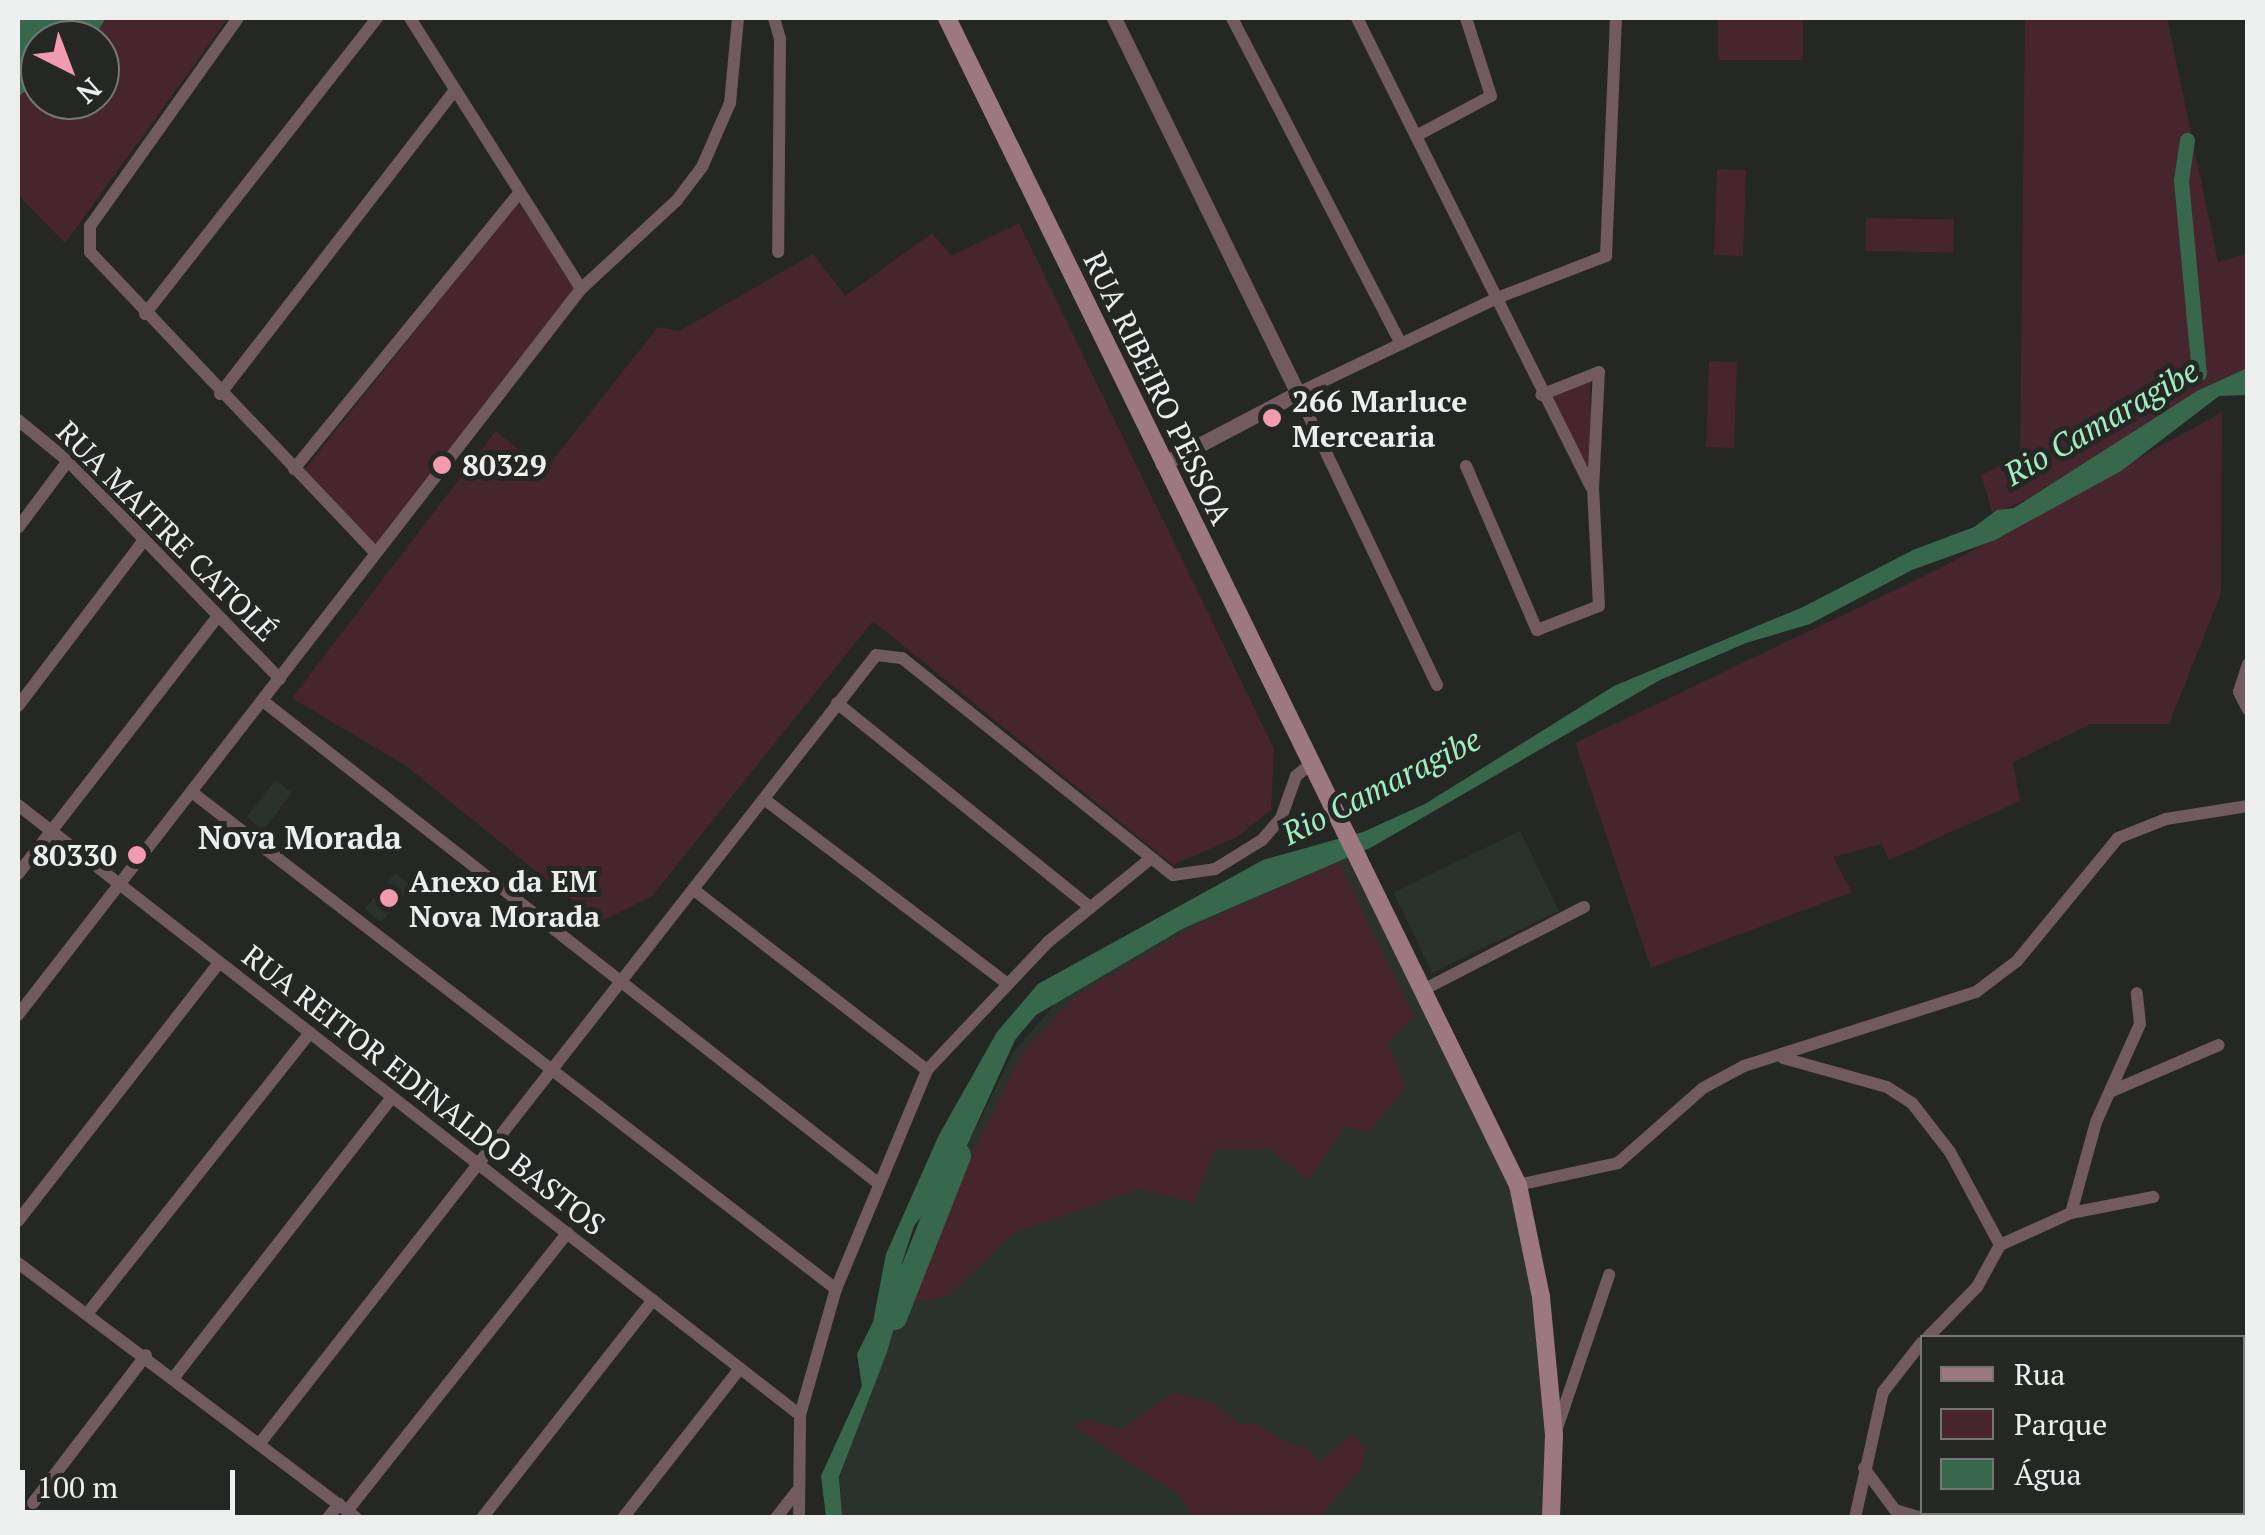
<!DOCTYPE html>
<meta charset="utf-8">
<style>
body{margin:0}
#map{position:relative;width:2265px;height:1535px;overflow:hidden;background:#252725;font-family:"PT Serif",serif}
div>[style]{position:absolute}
.built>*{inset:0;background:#2b322d;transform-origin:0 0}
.green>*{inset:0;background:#46252e;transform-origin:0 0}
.water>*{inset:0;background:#38684c}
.canal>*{height:15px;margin:-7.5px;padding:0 7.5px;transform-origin:7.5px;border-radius:7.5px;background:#38684c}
.river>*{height:25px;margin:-12.5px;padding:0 12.5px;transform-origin:12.5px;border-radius:12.5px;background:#38684c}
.minor>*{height:12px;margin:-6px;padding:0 6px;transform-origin:6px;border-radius:6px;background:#725b60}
.tertiary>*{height:15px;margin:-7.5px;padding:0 7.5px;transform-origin:7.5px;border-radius:7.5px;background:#725b60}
.secondary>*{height:18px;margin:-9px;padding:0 9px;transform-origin:9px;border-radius:9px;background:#9d7881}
.dots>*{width:28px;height:28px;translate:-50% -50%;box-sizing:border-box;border:5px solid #252725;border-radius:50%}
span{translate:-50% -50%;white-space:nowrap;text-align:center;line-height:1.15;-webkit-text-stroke:10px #252725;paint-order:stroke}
.street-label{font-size:30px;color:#edefee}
.poi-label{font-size:30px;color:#edefee;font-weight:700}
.left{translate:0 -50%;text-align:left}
.right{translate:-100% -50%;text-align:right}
.water-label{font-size:32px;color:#a1eebf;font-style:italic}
.neighbourhood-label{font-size:32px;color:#edefee;font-weight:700}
.frame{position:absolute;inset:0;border:20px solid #edefee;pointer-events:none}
.legend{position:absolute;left:1920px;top:1335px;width:325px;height:180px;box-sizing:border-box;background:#252725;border:2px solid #757775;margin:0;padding:12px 18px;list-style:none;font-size:30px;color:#edefee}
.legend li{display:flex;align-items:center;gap:20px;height:50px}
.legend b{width:50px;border:2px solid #757775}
.north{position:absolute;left:20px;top:20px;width:100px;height:100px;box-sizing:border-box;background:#252725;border:2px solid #757775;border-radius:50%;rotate:138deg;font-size:28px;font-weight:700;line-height:40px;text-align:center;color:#edefee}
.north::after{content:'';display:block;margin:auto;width:35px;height:45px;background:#f29ab0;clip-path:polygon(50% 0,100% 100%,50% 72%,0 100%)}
.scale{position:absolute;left:20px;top:1470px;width:215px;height:45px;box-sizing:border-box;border:5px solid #edefee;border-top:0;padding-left:12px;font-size:30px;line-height:35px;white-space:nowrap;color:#edefee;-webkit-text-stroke:8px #252725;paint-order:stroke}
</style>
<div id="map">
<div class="built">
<i style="left:275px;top:780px;width:21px;height:47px;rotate:37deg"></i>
<i style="left:1520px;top:831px;width:89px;height:141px;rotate:64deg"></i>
<i style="clip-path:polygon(1347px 848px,1475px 1092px,1511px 1191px,1541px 1297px,1554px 1435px,1547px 1517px,841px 1517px,840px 1477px,937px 1208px,1012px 1054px,1068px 989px,1192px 916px)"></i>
<i style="left:396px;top:873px;width:21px;height:47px;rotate:41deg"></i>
</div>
<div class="green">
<i style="clip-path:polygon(106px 18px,228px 18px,65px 243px,18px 195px,18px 97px,40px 80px,40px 100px,100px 100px,100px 40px,92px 40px)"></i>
<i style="left:1718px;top:18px;width:85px;height:42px"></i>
<i style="clip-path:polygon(2025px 18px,2167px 18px,2218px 262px,2247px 254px,2247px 368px,2197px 391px,2043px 492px,1993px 514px,1981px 475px,2020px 456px)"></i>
<i style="left:1717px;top:169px;width:29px;height:86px;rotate:2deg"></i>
<i style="clip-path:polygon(518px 202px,575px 287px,375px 547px,305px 469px)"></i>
<i style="left:1866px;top:218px;width:88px;height:33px;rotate:1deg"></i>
<i style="clip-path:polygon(1019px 223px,1274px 749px,1271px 810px,1237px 837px,1173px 865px,873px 621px,652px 896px,599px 922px,406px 766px,292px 698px,496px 431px,544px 471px,658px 327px,679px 331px,813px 254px,845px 296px,932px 233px,951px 256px)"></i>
<i style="left:1709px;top:361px;width:28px;height:86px;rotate:2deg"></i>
<i style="clip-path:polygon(1590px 381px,1591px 450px,1591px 473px,1552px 398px)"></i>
<i style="clip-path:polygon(2222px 412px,2221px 593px,2169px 724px,2090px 724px,2013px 762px,2020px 801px,1889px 860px,1882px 844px,1833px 857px,1852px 892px,1651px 968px,1575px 743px,1941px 568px)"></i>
<i style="clip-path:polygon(1339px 862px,1414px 1016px,1388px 1044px,1406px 1087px,1370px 1131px,1344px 1127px,1309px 1181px,1270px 1149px,1215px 1149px,1194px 1203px,1140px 1189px,1014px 1233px,948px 1296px,908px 1304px,931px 1237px,1022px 1053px,1076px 995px,1200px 923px)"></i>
<i style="clip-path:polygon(1173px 1393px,1213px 1402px,1238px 1424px,1258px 1424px,1286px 1443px,1306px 1447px,1319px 1462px,1353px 1433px,1365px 1448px,1362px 1468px,1319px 1517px,1251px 1517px,1249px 1511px,1242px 1517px,1193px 1517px,1178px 1494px,1074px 1427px,1086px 1420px,1121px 1429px)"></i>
</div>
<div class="water">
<i style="clip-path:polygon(18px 18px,106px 18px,92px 40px,40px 40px,40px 80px,18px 97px)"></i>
<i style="clip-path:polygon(2247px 368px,2247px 395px,2219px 396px,2121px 471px,2057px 506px,1995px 540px,1912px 570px,1810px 624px,1746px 643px,1660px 680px,1372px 847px,1184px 928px,1036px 1015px,1015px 1040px,955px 1172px,914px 1226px,902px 1263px,900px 1284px,906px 1287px,887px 1352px,839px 1477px,842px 1517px,826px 1517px,821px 1476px,862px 1386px,857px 1354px,873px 1322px,886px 1254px,939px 1135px,997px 1032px,1038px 984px,1263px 860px,1363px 832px,1425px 804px,1614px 686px,1803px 607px,1913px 550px,1974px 527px,1997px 510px,2014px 508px,2197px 391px)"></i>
</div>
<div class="canal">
<i style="left:2187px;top:140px;width:40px;rotate:98.5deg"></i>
<i style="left:2181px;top:180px;width:194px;rotate:84.7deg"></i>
</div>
<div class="river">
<i style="left:894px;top:1317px;width:174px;rotate:-68.4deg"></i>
</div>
<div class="minor">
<i style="left:238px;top:18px;width:255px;rotate:125.4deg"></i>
<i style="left:90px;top:226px;width:26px;rotate:90deg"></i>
<i style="left:90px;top:252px;width:414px;rotate:46.5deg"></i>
<i style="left:410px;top:18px;width:320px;rotate:57.7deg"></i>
<i style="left:774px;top:18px;width:22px;rotate:74deg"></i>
<i style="left:780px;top:39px;width:213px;rotate:90.5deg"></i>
<i style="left:1232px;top:18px;width:367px;rotate:62.6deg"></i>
<i style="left:1357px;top:18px;width:524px;rotate:63.48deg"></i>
<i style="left:1416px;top:136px;width:85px;rotate:-28.1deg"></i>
<i style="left:1491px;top:96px;width:82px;rotate:-107.8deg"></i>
<i style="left:145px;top:314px;width:376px;rotate:-51.9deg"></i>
<i style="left:220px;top:394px;width:384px;rotate:-52.3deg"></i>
<i style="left:18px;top:420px;width:65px;rotate:39.4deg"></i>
<i style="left:68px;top:461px;width:304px;rotate:45.8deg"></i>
<i style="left:1466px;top:466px;width:179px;rotate:66.6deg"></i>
<i style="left:1537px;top:630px;width:66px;rotate:-21.2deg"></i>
<i style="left:1599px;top:606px;width:117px;rotate:-92.9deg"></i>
<i style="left:1593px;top:489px;width:117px;rotate:-87.1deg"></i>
<i style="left:1599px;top:372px;width:62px;rotate:158.4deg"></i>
<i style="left:294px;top:469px;width:357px;rotate:-50.8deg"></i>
<i style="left:18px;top:528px;width:84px;rotate:-53.3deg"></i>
<i style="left:2248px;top:664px;width:29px;rotate:108deg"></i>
<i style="left:2239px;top:692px;width:20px;rotate:63deg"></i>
<i style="left:1437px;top:685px;width:323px;rotate:-115.5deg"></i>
<i style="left:1298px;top:393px;width:221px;rotate:-25.5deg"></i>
<i style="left:1497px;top:298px;width:117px;rotate:-21.1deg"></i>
<i style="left:1606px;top:256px;width:238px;rotate:-87.6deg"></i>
<i style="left:263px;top:701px;width:781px;rotate:38.09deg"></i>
<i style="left:837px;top:703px;width:326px;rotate:38.9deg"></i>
<i style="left:18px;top:706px;width:208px;rotate:-52.8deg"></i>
<i style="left:193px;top:793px;width:812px;rotate:37.65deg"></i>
<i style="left:764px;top:799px;width:304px;rotate:37.2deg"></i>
<i style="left:18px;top:805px;width:992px;rotate:37.96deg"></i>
<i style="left:18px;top:874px;width:323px;rotate:-52.2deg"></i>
<i style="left:694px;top:890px;width:294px;rotate:37.7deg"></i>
<i style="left:1425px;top:989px;width:179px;rotate:-27.3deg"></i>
<i style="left:18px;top:1015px;width:919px;rotate:-52.21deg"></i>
<i style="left:581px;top:289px;width:131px;rotate:-42.8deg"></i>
<i style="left:677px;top:200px;width:41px;rotate:-52.9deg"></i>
<i style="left:702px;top:167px;width:70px;rotate:-66.4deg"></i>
<i style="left:730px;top:103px;width:85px;rotate:-84.6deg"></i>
<i style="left:1783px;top:1058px;width:108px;rotate:15.6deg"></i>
<i style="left:1887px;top:1087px;width:30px;rotate:33deg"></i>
<i style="left:1912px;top:1103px;width:62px;rotate:52.2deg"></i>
<i style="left:1950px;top:1152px;width:106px;rotate:61.7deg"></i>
<i style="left:2112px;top:1091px;width:116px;rotate:-23.3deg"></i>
<i style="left:1518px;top:1185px;width:102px;rotate:-12.4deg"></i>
<i style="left:1618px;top:1163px;width:113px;rotate:-41.4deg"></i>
<i style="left:1703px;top:1088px;width:47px;rotate:-28.2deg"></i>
<i style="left:1744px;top:1066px;width:244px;rotate:-17.7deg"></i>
<i style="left:1976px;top:992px;width:51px;rotate:-37.1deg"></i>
<i style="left:2017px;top:961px;width:159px;rotate:-50.6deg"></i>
<i style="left:2118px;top:838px;width:52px;rotate:-21.6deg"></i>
<i style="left:2166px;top:819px;width:83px;rotate:-9deg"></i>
<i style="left:2071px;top:1213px;width:94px;rotate:-74.6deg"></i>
<i style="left:2096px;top:1122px;width:107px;rotate:-65.8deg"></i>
<i style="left:2140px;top:1024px;width:31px;rotate:-96deg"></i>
<i style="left:18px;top:1221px;width:327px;rotate:-52.1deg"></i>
<i style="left:2000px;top:1245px;width:78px;rotate:-24.3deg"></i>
<i style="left:2071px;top:1213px;width:84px;rotate:-11deg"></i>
<i style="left:18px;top:1263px;width:423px;rotate:37deg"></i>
<i style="left:87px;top:1314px;width:359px;rotate:-51.6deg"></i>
<i style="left:1927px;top:1338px;width:71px;rotate:-45.6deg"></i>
<i style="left:1977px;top:1287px;width:48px;rotate:-61.3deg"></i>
<i style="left:2242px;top:1354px;width:8px;rotate:-45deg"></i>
<i style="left:175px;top:1376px;width:353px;rotate:-52.1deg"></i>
<i style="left:1557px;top:1428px;width:162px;rotate:-71.2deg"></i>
<i style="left:260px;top:1443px;width:1000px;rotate:-51.98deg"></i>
<i style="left:876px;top:655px;width:26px;rotate:7deg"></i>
<i style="left:902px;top:658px;width:347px;rotate:38.7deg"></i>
<i style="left:1173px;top:875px;width:42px;rotate:-8.1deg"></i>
<i style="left:1215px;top:869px;width:55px;rotate:-31.7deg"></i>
<i style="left:1262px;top:840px;width:29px;rotate:-49deg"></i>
<i style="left:1281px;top:818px;width:45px;rotate:-70.3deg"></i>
<i style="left:1296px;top:776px;width:22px;rotate:-39deg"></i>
<i style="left:1864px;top:1468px;width:52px;rotate:53.6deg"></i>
<i style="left:1895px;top:1510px;width:24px;rotate:17deg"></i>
<i style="left:1918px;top:1517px;width:22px;rotate:-13deg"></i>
<i style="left:33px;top:1503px;width:186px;rotate:-52.6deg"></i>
<i style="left:347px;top:1511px;width:355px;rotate:-51.6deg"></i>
<i style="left:2011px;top:1512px;width:15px;rotate:23deg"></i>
<i style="left:328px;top:1518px;width:18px;rotate:-52deg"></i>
<i style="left:482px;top:1518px;width:277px;rotate:-51.9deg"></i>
<i style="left:623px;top:1518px;width:190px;rotate:-52deg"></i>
<i style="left:776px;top:1518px;width:34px;rotate:-52deg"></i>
<i style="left:799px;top:1518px;width:103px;rotate:-89.4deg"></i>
<i style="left:800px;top:1415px;width:131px;rotate:-74.1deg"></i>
<i style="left:836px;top:1289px;width:237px;rotate:-67.4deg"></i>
<i style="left:927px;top:1070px;width:176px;rotate:-46.6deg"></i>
<i style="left:1048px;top:942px;width:130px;rotate:-39.1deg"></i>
<i style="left:1855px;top:1518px;width:129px;rotate:-77.5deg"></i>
<i style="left:1883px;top:1392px;width:63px;rotate:-52deg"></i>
<i style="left:2112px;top:1518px;width:9px;rotate:-41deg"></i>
</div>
<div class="tertiary">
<i style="left:1114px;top:18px;width:418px;rotate:63.9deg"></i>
<i style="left:1298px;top:393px;width:153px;rotate:152.3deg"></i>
</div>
<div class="secondary">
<i style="left:947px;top:18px;width:1299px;rotate:63.93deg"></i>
<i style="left:1518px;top:1185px;width:114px;rotate:78.4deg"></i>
<i style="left:1541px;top:1297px;width:139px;rotate:84.6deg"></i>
<i style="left:1554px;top:1435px;width:83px;rotate:92.1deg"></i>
</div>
<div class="dots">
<i style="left:1272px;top:418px;background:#f29ab0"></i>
<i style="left:442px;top:465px;background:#f29ab0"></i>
<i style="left:137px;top:855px;background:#f29ab0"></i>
<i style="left:389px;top:898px;background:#f29ab0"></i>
</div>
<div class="street-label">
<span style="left:1158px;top:388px;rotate:64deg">RUA RIBEIRO PESSOA</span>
<span style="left:167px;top:531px;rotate:45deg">RUA MAITRE CATOLÉ</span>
<span style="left:424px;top:1090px;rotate:38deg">RUA REITOR EDINALDO BASTOS</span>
</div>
<div class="poi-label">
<span class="left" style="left:1292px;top:418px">266 Marluce<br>Mercearia</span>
<span class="left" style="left:462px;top:465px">80329</span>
<span class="right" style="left:117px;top:855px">80330</span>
<span class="left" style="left:409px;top:898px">Anexo da EM<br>Nova Morada</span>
</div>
<div class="water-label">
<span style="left:2101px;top:422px;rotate:-30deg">Rio Camaragibe</span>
<span style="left:1381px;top:786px;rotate:-27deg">Rio Camaragibe</span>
</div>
<div class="neighbourhood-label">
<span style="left:300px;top:837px">Nova Morada</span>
</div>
<div class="frame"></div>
<ul class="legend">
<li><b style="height:12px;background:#9d7881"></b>Rua</li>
<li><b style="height:28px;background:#46252e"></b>Parque</li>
<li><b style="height:28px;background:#38684c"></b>Água</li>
</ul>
<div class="north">N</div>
<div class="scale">100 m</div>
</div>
